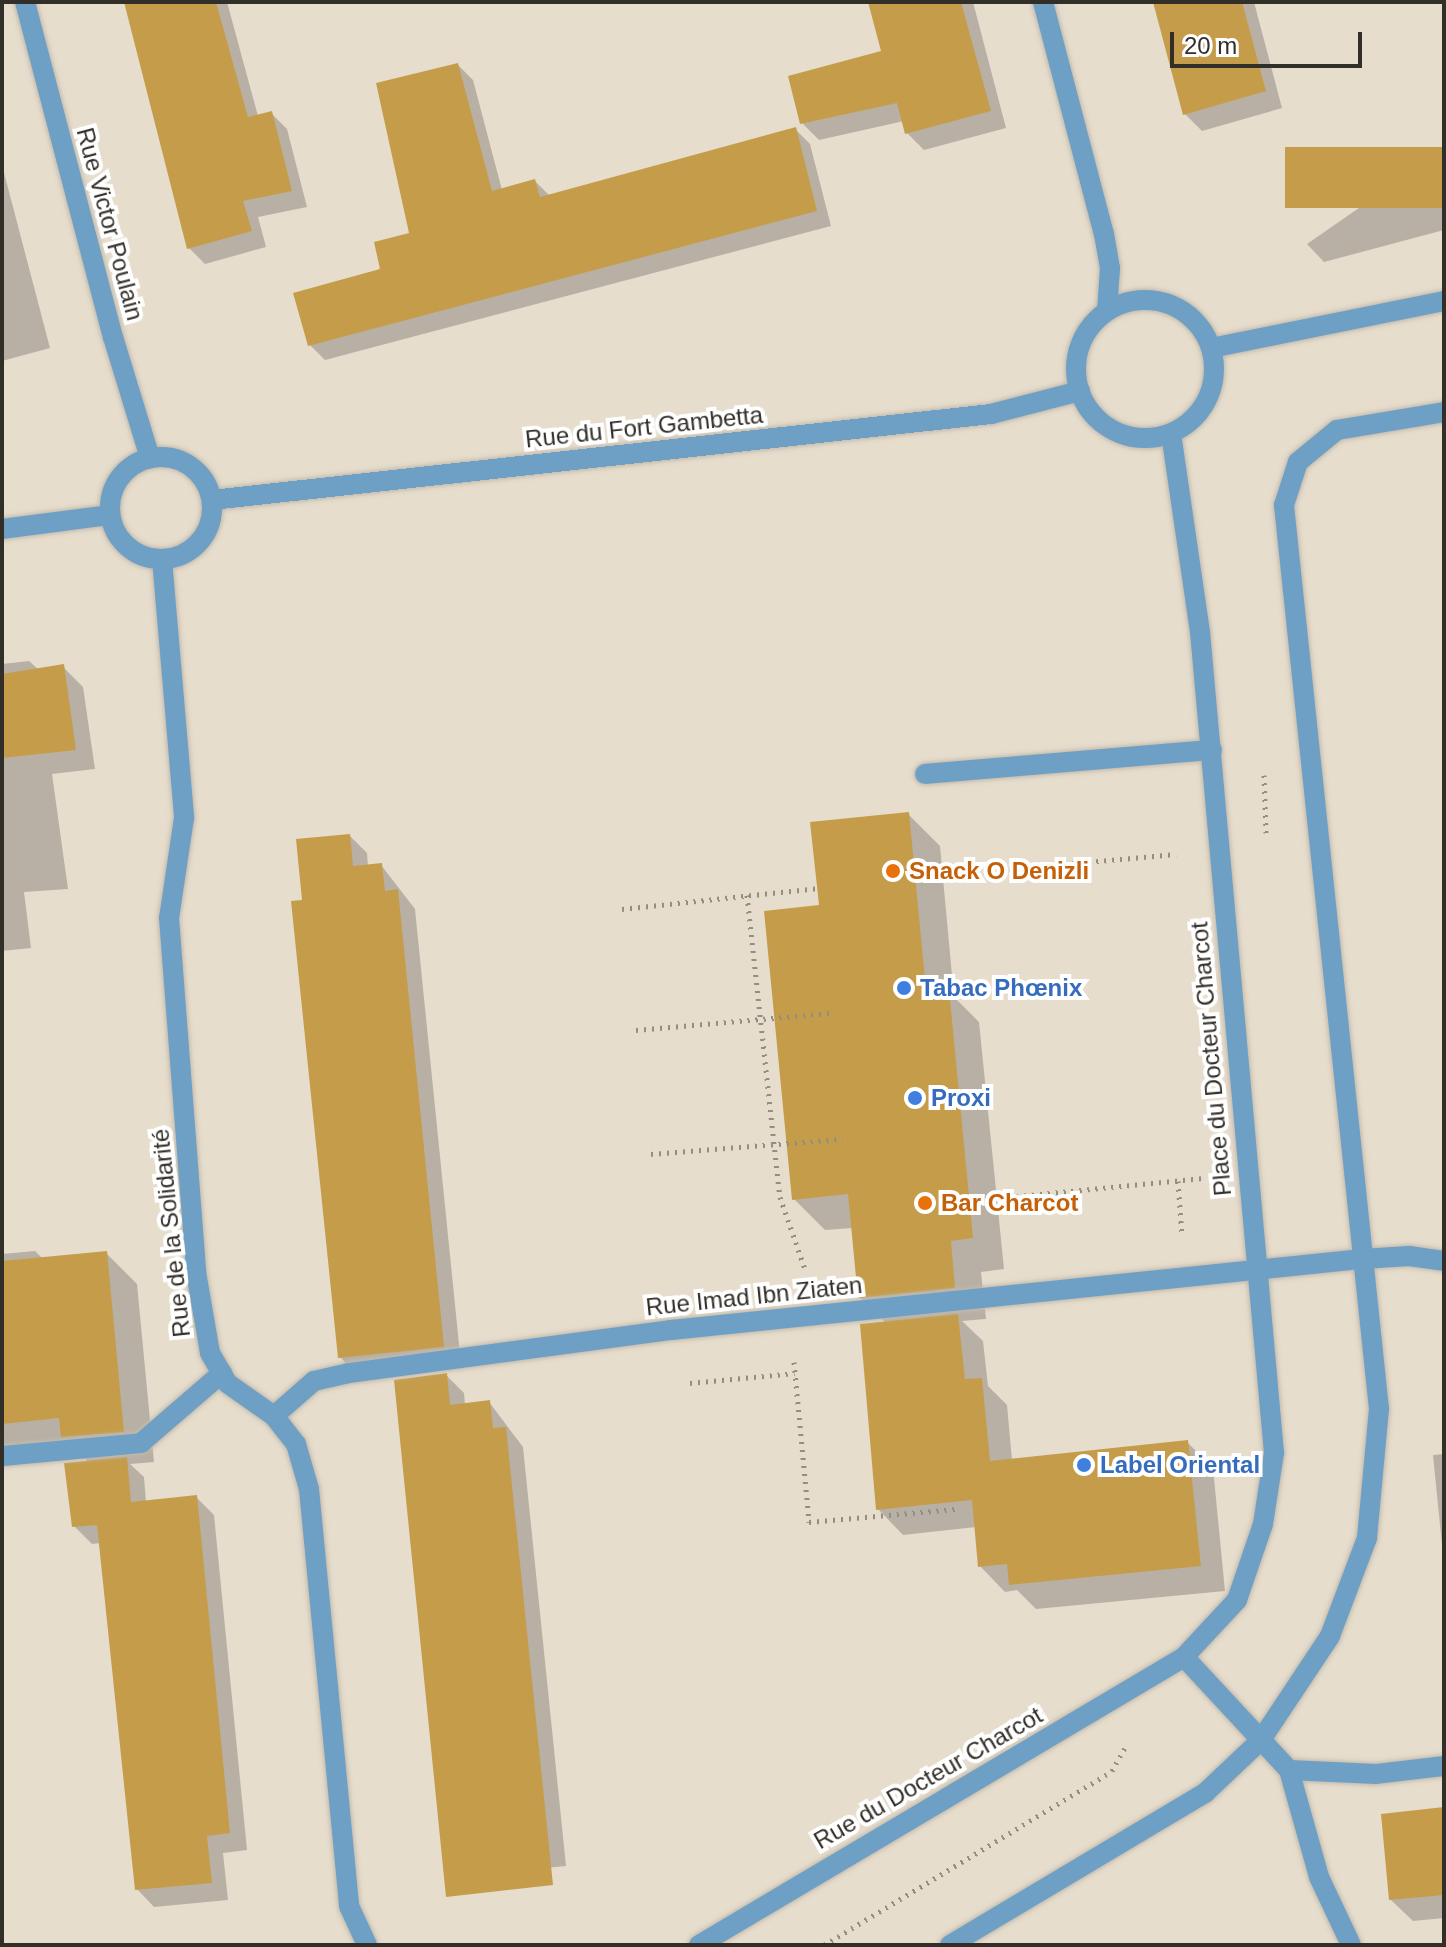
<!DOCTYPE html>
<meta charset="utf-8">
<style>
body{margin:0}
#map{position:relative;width:1446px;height:1947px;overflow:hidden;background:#e6ddcd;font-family:Helvetica,sans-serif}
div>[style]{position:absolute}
.shadow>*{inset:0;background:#0003}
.building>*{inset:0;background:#c59d4a;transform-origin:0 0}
.path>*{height:5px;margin-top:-2.5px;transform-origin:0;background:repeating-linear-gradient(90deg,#948d82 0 2px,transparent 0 8px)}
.roads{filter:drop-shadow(0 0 2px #c2baac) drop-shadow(0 0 2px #c2baac)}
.minor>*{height:20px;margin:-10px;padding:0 10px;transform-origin:10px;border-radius:10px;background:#6ea0c6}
.minor>.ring{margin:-10px;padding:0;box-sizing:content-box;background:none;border:20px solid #6ea0c6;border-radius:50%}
.dots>*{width:22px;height:22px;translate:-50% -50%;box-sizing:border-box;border:4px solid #fff;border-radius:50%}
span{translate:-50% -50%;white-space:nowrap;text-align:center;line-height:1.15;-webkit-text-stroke:8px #fff;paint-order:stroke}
.street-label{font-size:24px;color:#322e28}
.food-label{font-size:24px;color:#c56008;font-weight:700}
.left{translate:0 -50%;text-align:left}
.shop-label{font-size:24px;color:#366cbe;font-weight:700}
.frame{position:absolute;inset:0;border:4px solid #322e28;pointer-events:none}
.scale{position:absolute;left:1170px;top:32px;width:192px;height:36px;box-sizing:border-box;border:4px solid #322e28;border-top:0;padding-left:10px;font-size:24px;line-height:28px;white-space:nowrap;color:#322e28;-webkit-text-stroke:6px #fff;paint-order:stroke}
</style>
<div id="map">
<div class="shadow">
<i style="clip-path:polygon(125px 2px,227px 2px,258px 116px,271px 113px,287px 129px,307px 207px,258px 217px,266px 247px,205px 264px,189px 248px)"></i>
<i style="clip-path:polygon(870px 2px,973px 2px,1006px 128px,924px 150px,907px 133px,904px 121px,819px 140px,802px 123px,883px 53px)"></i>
<i style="clip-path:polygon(1155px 2px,1254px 2px,1282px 108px,1202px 131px,1185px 114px)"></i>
<i style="clip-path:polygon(458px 65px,473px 80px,502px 190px,535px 181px,550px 196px,795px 129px,810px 144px,831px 226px,325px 360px,310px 345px,411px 234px)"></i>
<i style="clip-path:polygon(1444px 149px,1444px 230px,1324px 262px,1307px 244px)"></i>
<i style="clip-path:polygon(2px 165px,50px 348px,2px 361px)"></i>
<i style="clip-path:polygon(29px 661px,39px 670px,63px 667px,83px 687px,95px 769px,52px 774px,68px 889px,24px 892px,31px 948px,2px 951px,2px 664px)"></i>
<i style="clip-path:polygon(908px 814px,940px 846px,954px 997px,979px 1022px,1004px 1269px,981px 1272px,986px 1319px,962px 1321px,983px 1341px,988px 1386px,1007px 1405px,1012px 1460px,1188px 1443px,1213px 1468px,1225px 1591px,1036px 1609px,1017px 1590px,1005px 1592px,980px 1566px,976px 1527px,903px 1535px,878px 1509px,886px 1323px,859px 1297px,853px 1228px,825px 1230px,794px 1199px,821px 907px)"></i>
<i style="clip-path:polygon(350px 836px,367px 853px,368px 866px,381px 865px,415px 909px,461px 1364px,357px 1375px,340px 1357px,304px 902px)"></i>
<i style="clip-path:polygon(35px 1251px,43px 1259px,106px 1253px,137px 1284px,154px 1462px,130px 1464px,144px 1477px,146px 1502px,196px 1497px,214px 1515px,247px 1850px,223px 1853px,228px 1900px,154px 1907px,137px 1889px,101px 1543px,92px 1544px,74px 1526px,89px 1463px,76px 1449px,2px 1456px,2px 1254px)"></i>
<i style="clip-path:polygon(446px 1375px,464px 1393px,465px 1405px,489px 1402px,523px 1447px,566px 1866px,462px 1876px)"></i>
<i style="clip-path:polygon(1444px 1454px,1444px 1565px,1433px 1455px)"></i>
<i style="clip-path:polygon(1444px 1809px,1444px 1918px,1413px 1921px,1391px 1900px)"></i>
</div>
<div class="building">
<i style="clip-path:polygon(124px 2px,216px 2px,248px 117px,272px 111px,292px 191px,243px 201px,252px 231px,187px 249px)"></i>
<i style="clip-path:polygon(868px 2px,961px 2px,991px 111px,905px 134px,897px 103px,800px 124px,788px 76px,881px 51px)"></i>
<i style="clip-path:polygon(1153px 2px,1242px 2px,1266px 91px,1183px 115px)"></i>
<i style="clip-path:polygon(458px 63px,492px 191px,535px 179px,540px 197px,796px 127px,817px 211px,308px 346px,293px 293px,380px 269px,374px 242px,409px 233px,376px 83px)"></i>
<i style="left:1444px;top:147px;width:61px;height:159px;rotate:90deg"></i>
<i style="clip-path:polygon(64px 664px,76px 750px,2px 758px,2px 674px)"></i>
<i style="clip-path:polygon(909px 812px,926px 990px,949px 989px,973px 1238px,951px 1241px,955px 1288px,858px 1298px,848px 1194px,792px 1200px,764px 911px,819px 905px,810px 822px)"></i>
<i style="clip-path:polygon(350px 834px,353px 866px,382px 863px,385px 891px,398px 889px,444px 1347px,338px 1358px,291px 901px,302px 900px,296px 839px)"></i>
<i style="clip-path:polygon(107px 1251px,124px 1432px,61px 1437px,59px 1418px,2px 1424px,2px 1261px)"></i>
<i style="clip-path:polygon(958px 1314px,965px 1379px,982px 1378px,990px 1461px,1188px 1440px,1201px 1566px,1009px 1585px,1007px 1564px,978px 1567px,972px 1500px,876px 1510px,860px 1324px)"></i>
<i style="clip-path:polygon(447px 1373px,450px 1405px,490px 1400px,493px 1428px,506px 1427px,553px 1885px,446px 1897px,394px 1380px)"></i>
<i style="clip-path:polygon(127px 1457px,131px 1502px,197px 1495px,230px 1833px,207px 1836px,212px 1883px,135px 1890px,97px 1525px,72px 1527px,64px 1463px)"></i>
<i style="clip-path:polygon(1444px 1807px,1444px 1895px,1389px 1900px,1381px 1814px)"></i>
</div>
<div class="path">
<i style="left:1264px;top:775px;width:58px;rotate:88deg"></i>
<i style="left:945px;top:875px;width:232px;rotate:-5.2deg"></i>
<i style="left:747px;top:895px;width:304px;rotate:83.8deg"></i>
<i style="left:780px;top:1197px;width:79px;rotate:70.9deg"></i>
<i style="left:622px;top:909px;width:196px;rotate:-6.1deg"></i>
<i style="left:636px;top:1030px;width:195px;rotate:-5deg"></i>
<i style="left:651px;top:1154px;width:192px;rotate:-4.5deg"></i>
<i style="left:1178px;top:1181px;width:55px;rotate:85.8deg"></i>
<i style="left:976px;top:1200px;width:231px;rotate:-5.5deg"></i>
<i style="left:794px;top:1362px;width:161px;rotate:84.6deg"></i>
<i style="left:809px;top:1522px;width:147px;rotate:-5.1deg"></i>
<i style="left:690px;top:1383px;width:105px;rotate:-5.4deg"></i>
<i style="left:824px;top:1945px;width:336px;rotate:-31.1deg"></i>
<i style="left:1112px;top:1771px;width:31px;rotate:-61deg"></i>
</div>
<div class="roads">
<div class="minor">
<i style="left:25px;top:2px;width:346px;rotate:75.3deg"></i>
<i style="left:113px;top:337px;width:127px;rotate:73deg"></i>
<i style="left:1043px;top:2px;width:240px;rotate:75.3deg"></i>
<i style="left:1104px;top:234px;width:35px;rotate:80deg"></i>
<i style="left:1110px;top:268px;width:43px;rotate:94deg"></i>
<i class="ring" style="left:1076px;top:300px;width:118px;height:118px"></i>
<i style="left:1211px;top:348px;width:238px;rotate:-11.4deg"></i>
<i class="ring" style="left:110px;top:457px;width:82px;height:82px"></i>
<i style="left:212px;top:500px;width:784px;rotate:-6.3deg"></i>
<i style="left:991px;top:414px;width:92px;rotate:-14.5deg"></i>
<i style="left:2px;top:529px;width:109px;rotate:-7.4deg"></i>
<i style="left:162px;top:559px;width:260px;rotate:85.1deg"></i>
<i style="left:184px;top:818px;width:101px;rotate:98.5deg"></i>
<i style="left:169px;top:918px;width:355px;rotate:85.6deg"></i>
<i style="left:196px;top:1272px;width:82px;rotate:80.2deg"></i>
<i style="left:210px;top:1353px;width:34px;rotate:60deg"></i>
<i style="left:227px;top:1383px;width:57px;rotate:35.1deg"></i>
<i style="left:274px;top:1416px;width:36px;rotate:52deg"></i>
<i style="left:296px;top:1444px;width:47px;rotate:73.9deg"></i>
<i style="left:309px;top:1489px;width:419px;rotate:84.5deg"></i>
<i style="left:349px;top:1906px;width:43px;rotate:65.2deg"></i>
<i style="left:925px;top:774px;width:288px;rotate:-4.8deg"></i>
<i style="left:274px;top:1416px;width:53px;rotate:-41.2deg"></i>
<i style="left:314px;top:1381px;width:36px;rotate:-13deg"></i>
<i style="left:349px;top:1373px;width:325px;rotate:-7.6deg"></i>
<i style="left:671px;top:1330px;width:695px;rotate:-5.87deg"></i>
<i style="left:1362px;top:1259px;width:47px;rotate:-3.7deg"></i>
<i style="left:1409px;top:1256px;width:35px;rotate:8deg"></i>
<i style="left:2px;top:1456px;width:140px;rotate:-5.3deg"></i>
<i style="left:141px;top:1443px;width:107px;rotate:-40.8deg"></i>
<i style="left:1184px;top:1657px;width:154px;rotate:47.1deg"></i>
<i style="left:1289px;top:1770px;width:111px;rotate:74.3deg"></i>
<i style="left:1319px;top:1877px;width:75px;rotate:64.8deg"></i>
<i style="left:1289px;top:1770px;width:87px;rotate:2.6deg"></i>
<i style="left:1376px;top:1774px;width:68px;rotate:-6.7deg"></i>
<i style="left:699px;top:1945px;width:564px;rotate:-30.7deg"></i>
<i style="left:1184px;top:1657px;width:78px;rotate:-47.1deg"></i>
<i style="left:1237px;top:1600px;width:80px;rotate:-71.1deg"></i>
<i style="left:1263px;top:1524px;width:72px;rotate:-81.2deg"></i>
<i style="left:1274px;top:1453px;width:824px;rotate:-95.15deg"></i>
<i style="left:1200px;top:632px;width:200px;rotate:-98.3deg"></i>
<i style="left:950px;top:1945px;width:297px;rotate:-30.8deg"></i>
<i style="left:1205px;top:1793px;width:77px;rotate:-43.4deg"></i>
<i style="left:1261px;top:1740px;width:125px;rotate:-56.4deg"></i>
<i style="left:1330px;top:1636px;width:105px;rotate:-69.3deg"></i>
<i style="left:1367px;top:1538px;width:130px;rotate:-84.7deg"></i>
<i style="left:1379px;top:1409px;width:909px;rotate:-96deg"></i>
<i style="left:1284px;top:505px;width:45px;rotate:-72deg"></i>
<i style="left:1298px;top:462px;width:50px;rotate:-39.4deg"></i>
<i style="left:1337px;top:430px;width:109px;rotate:-9.5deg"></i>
</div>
</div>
<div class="dots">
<i style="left:893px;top:871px;background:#e8710a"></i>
<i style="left:904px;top:988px;background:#3f7fe0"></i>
<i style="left:915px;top:1098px;background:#3f7fe0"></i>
<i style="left:925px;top:1203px;background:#e8710a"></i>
<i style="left:1084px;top:1465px;background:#3f7fe0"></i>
</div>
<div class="street-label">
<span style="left:110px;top:224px;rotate:75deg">Rue Victor Poulain</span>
<span style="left:644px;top:427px;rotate:-6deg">Rue du Fort Gambetta</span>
<span style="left:1211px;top:1059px;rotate:-95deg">Place du Docteur Charcot</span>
<span style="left:171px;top:1233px;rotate:-96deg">Rue de la Solidarité</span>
<span style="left:754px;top:1296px;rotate:-6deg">Rue Imad Ibn Ziaten</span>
<span style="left:928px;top:1778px;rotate:-30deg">Rue du Docteur Charcot</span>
</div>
<div class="food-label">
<span class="left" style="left:909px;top:871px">Snack O Denizli</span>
<span class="left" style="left:941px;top:1203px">Bar Charcot</span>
</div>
<div class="shop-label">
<span class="left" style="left:920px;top:988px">Tabac Phœnix</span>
<span class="left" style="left:931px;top:1098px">Proxi</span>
<span class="left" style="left:1100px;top:1465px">Label Oriental</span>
</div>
<div class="frame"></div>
<div class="scale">20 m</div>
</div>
